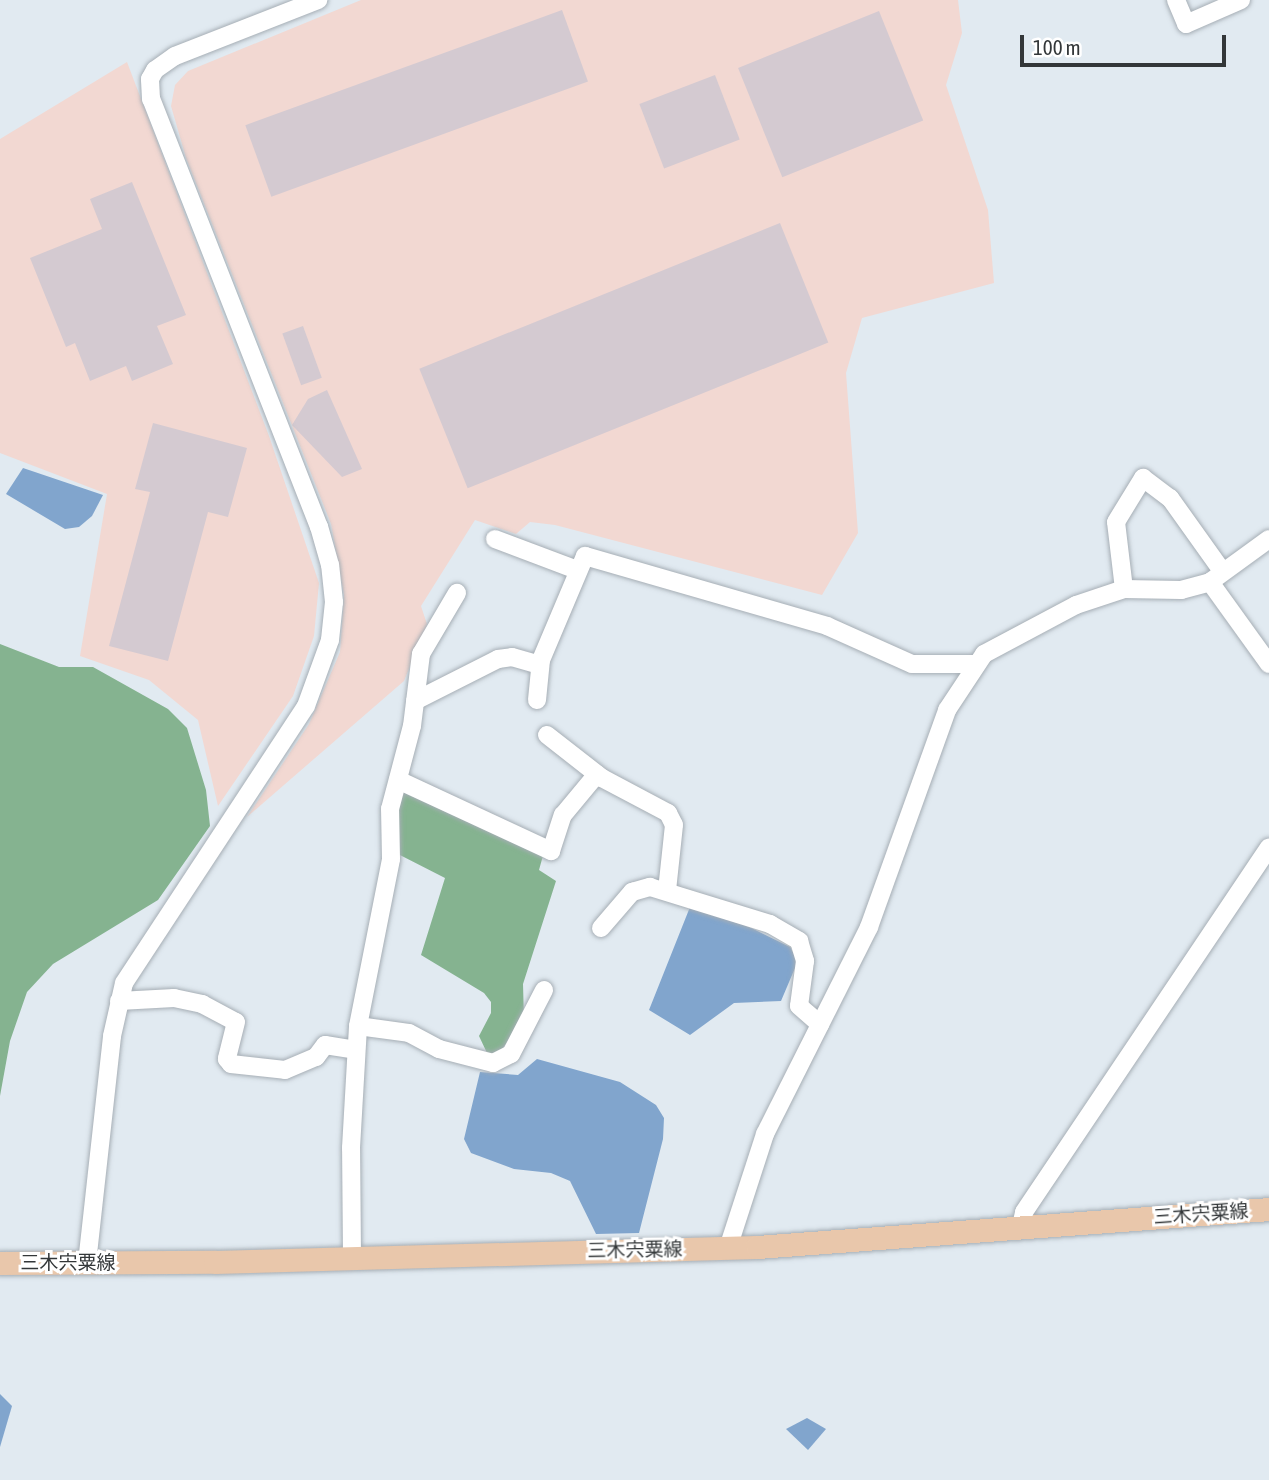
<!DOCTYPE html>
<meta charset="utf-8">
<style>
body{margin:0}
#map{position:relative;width:1269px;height:1480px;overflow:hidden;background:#e1eaf1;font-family:"Asap Condensed","Noto Sans JP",sans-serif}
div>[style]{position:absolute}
.industrial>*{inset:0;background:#f2d8d2}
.forest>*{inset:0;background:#85b390}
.water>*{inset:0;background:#81a5cd}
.building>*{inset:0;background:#d4cad1;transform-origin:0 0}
.roads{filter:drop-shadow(0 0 2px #a6aeb5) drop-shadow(0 0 2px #a6aeb5)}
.minor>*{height:18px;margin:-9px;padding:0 9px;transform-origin:9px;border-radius:9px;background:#fff}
.major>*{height:23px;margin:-11.5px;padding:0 11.5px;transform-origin:11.5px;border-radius:11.5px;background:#e9c7ab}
span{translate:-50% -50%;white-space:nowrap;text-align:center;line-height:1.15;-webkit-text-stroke:6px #fff;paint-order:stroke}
.street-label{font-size:19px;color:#333739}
.scale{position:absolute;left:1020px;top:35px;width:206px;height:32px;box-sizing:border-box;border:4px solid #333739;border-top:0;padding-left:9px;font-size:21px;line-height:24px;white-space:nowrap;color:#333739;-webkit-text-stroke:5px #fff;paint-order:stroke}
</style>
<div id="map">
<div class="industrial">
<i style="clip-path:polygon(361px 0,958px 0,962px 33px,946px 85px,988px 210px,994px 283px,862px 318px,846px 373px,858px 533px,822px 595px,555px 525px,530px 522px,516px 534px,475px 520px,421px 606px,427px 624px,404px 681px,247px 817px,309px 724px,340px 652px,344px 595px,331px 524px,186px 158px,171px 106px,175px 85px,188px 71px)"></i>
<i style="clip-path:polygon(127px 62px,269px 436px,319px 583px,314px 636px,293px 696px,218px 806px,198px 720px,149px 680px,80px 656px,107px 494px,0 453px,0 139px)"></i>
</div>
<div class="forest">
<i style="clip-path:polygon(0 644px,59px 667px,93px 667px,168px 709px,187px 728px,206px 790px,210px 826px,158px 900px,53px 964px,27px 992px,10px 1041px,0 1096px)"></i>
<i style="clip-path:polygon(402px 785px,544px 852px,539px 870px,556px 881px,523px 984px,524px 1019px,497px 1056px,487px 1053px,479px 1036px,491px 1013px,491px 1002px,484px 993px,421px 955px,445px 878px,396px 853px,395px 814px)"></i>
</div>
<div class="water">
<i style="clip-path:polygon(23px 468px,103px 495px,92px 516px,79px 527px,65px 529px,6px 494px)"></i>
<i style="clip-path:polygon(690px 907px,733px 919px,790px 947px,798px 961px,781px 1001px,734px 1003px,690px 1035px,649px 1010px)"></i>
<i style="clip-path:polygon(537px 1059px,620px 1082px,656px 1105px,664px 1118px,663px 1139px,639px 1233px,596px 1234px,570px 1181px,551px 1173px,514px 1169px,471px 1153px,464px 1139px,480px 1072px,518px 1075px)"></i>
<i style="clip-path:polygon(0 1394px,12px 1406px,0 1447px)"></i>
<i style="clip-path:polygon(807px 1418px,826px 1429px,808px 1450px,786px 1429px)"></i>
</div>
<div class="building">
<i style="left:562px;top:10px;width:76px;height:337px;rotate:70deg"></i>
<i style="left:879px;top:11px;width:118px;height:152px;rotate:68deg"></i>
<i style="left:715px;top:75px;width:69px;height:81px;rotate:69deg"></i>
<i style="clip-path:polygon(132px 182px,186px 315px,157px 326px,173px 364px,132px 381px,126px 366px,90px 381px,75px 343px,66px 347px,30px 258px,102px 229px,90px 199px)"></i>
<i style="left:780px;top:223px;width:129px;height:389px;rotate:68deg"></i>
<i style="left:303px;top:326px;width:55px;height:22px;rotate:70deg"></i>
<i style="clip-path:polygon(327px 390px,362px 469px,342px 477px,292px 425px,308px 399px)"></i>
<i style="clip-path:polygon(153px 423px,247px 448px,228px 517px,208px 512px,168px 661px,109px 646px,150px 492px,135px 489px)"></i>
</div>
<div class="roads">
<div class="minor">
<i style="left:1176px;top:0;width:26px;rotate:67deg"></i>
<i style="left:1186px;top:24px;width:60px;rotate:-23.6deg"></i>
<i style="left:495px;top:539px;width:88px;rotate:20.7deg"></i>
<i style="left:1210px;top:582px;width:101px;rotate:54.3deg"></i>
<i style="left:1124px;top:589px;width:67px;rotate:-96.8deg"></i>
<i style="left:1116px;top:522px;width:52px;rotate:-58.5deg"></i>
<i style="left:1143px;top:478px;width:34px;rotate:37deg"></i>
<i style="left:1170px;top:498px;width:90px;rotate:54.5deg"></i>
<i style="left:537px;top:700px;width:40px;rotate:-84.3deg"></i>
<i style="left:541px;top:660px;width:113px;rotate:-67.1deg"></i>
<i style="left:585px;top:556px;width:252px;rotate:16.1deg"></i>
<i style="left:827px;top:626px;width:93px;rotate:24.1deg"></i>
<i style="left:912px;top:664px;width:65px"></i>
<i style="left:415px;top:701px;width:93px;rotate:-26.8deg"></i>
<i style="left:498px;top:659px;width:14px;rotate:-8deg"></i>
<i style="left:512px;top:657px;width:29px;rotate:16deg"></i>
<i style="left:547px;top:735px;width:70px;rotate:38deg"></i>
<i style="left:602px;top:778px;width:75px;rotate:27.9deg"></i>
<i style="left:668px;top:813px;width:13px;rotate:63deg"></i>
<i style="left:674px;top:825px;width:66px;rotate:96.1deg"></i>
<i style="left:398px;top:780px;width:169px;rotate:24.9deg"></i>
<i style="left:551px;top:851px;width:38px;rotate:-72deg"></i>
<i style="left:563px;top:815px;width:53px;rotate:-50.3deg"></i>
<i style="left:601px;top:928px;width:48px;rotate:-49.3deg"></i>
<i style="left:632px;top:892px;width:19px;rotate:-16deg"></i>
<i style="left:650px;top:887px;width:126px;rotate:17.1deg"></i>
<i style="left:770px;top:924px;width:34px;rotate:30deg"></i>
<i style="left:799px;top:941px;width:21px;rotate:73deg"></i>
<i style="left:805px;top:961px;width:45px;rotate:97.6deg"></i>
<i style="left:799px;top:1006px;width:28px;rotate:41deg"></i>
<i style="left:119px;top:1001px;width:55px;rotate:-3.1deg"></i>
<i style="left:174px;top:998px;width:29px;rotate:12deg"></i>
<i style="left:202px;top:1004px;width:38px;rotate:28deg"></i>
<i style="left:236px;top:1022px;width:38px;rotate:104deg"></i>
<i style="left:227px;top:1059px;width:6px;rotate:51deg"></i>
<i style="left:231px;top:1064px;width:54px;rotate:6.3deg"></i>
<i style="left:285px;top:1070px;width:34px;rotate:-23deg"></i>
<i style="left:316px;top:1057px;width:15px;rotate:-53deg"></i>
<i style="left:325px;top:1045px;width:31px;rotate:9deg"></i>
<i style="left:358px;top:1026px;width:51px;rotate:7.8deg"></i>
<i style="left:409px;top:1033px;width:34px;rotate:28deg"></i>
<i style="left:439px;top:1049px;width:56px;rotate:14.5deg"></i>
<i style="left:493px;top:1063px;width:20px;rotate:-27deg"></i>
<i style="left:511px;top:1054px;width:72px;rotate:-62.7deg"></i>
<i style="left:1020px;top:1230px;width:18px;rotate:-77deg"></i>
<i style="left:1024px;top:1212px;width:439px;rotate:-56.1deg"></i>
<i style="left:728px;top:1248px;width:120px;rotate:-72deg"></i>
<i style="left:765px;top:1134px;width:232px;rotate:-63.3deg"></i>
<i style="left:869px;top:927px;width:231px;rotate:-70.2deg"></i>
<i style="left:947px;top:710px;width:67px;rotate:-56.5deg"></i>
<i style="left:984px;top:654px;width:104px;rotate:-28deg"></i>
<i style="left:1076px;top:605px;width:51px;rotate:-18.4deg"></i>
<i style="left:1124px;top:589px;width:57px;rotate:1deg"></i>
<i style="left:1181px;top:590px;width:30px;rotate:-15deg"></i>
<i style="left:1210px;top:582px;width:73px;rotate:-36.1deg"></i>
<i style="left:352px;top:1255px;width:107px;rotate:-90.5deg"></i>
<i style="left:351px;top:1148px;width:122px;rotate:-86.7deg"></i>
<i style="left:358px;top:1026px;width:170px;rotate:-78.8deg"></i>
<i style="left:391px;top:859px;width:50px;rotate:-91.1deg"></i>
<i style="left:390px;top:809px;width:86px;rotate:-75.2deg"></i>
<i style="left:412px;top:726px;width:73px;rotate:-82.9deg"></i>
<i style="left:421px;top:654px;width:71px;rotate:-59.5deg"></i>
<i style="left:87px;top:1263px;width:228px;rotate:-83.7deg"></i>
<i style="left:112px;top:1036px;width:54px;rotate:-77.2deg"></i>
<i style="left:124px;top:983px;width:331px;rotate:-56.7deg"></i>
<i style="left:306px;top:706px;width:70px;rotate:-70deg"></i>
<i style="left:330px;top:640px;width:38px;rotate:-84deg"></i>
<i style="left:334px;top:602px;width:37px;rotate:-96deg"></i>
<i style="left:330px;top:565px;width:40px;rotate:-106deg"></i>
<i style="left:319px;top:527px;width:460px;rotate:-111.4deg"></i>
<i style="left:151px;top:99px;width:20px;rotate:-93deg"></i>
<i style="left:150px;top:79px;width:10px;rotate:-61deg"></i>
<i style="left:155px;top:70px;width:24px;rotate:-35deg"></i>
<i style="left:175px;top:56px;width:154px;rotate:-21.4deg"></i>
</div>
<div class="major">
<i style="left:0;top:1263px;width:215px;rotate:-0.3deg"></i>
<i style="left:215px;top:1262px;width:542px;rotate:-1.59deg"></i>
<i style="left:757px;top:1247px;width:513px;rotate:-4.24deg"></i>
</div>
</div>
<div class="street-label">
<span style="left:1201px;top:1214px;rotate:-4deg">三木宍粟線</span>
<span style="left:635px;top:1250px;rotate:-1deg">三木宍粟線</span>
<span style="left:68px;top:1263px">三木宍粟線</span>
</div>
<div class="scale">100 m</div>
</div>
